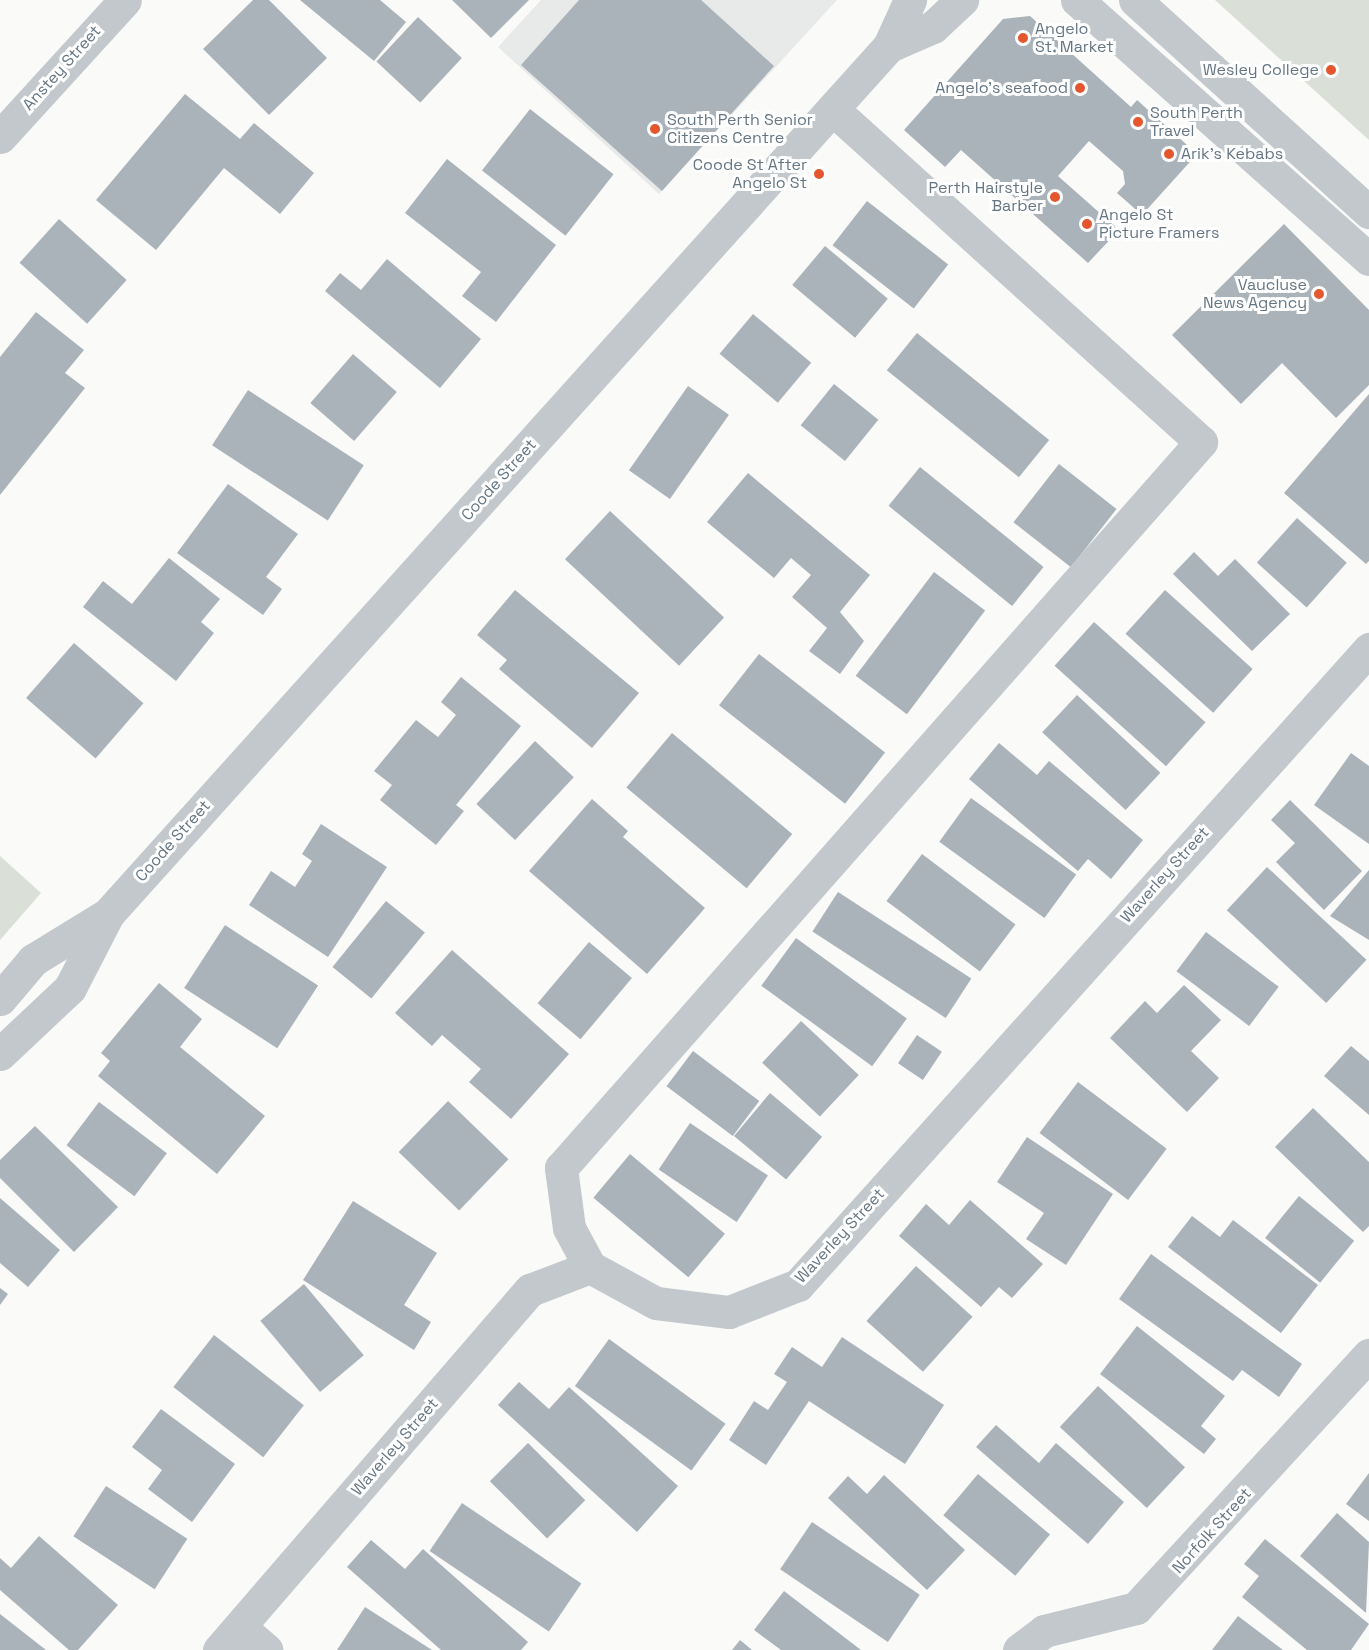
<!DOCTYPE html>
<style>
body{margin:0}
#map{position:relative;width:1369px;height:1650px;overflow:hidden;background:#fafaf8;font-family:"Space Grotesk",sans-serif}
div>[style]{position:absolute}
.built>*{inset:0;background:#e8e9e9}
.green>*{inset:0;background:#dadfd7}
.building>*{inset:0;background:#aab3b9;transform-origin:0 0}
.minor>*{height:33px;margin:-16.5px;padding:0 16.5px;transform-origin:16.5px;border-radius:16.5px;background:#c3c8cc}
.dots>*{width:16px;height:16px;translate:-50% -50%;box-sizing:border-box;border:3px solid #fff;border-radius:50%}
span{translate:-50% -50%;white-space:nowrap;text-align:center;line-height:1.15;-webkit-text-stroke:6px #fff;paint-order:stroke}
.poi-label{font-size:16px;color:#657683}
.left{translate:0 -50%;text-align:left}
.right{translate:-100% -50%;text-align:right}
.street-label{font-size:16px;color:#657683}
</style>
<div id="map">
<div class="built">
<i style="clip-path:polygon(541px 0,837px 0,659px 194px,498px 47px)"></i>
</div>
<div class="green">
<i style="clip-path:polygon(1215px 0,1369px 0,1369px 140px)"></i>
<i style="clip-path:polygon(0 856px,41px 893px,0 940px)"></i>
</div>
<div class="building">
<i style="clip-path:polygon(253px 0,269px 0,327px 58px,269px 115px,203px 49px)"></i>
<i style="clip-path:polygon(300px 0,380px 0,406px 22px,374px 61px)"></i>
<i style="clip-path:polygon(452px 0,529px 0,491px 38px)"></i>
<i style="clip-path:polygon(579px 0,701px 0,774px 66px,662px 191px,521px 65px)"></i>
<i style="clip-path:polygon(1030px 16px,1131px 107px,1137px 100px,1197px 154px,1142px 215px,1117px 193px,1125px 184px,1123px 171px,1089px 141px,1058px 176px,1119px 230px,1088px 263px,961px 150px,945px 167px,904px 130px,1003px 19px)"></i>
<i style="left:418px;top:17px;width:60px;height:61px;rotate:43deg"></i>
<i style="clip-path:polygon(185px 94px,240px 139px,254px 123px,314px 173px,280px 214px,224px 168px,156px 250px,96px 200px)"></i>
<i style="left:530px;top:109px;width:106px;height:78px;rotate:38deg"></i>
<i style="clip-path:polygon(447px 159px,556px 245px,496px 322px,462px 296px,481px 272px,405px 213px)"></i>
<i style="left:867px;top:201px;width:103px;height:56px;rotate:38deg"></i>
<i style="left:59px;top:219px;width:91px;height:59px;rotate:42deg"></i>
<i style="clip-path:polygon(1284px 224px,1369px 310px,1369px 385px,1336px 418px,1282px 363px,1241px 404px,1172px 335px)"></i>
<i style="left:825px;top:246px;width:82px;height:51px;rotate:40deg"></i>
<i style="clip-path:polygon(387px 259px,481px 339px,440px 388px,325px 291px,340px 273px,361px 290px)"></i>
<i style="clip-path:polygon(36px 312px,84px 350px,65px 373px,85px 388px,0 495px,0 357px)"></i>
<i style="left:753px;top:314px;width:76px;height:52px;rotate:40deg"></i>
<i style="left:917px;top:333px;width:170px;height:48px;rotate:39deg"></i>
<i style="left:353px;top:354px;width:58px;height:65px;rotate:41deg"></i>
<i style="left:834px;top:384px;width:57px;height:53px;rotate:39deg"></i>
<i style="left:688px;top:386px;width:50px;height:103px;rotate:35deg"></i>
<i style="left:248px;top:390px;width:138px;height:66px;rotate:33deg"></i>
<i style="clip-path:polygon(1369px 394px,1369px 561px,1366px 564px,1284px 493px)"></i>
<i style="left:1059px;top:464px;width:73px;height:74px;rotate:38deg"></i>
<i style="left:920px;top:467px;width:159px;height:50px;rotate:39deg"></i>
<i style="clip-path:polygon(748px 473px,870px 575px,840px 612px,864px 641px,840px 674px,809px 651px,827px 628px,792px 597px,811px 575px,791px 558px,774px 578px,707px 522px)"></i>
<i style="clip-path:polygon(228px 484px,298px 534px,266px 577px,282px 589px,263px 615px,177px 553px)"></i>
<i style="left:610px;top:511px;width:156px;height:66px;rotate:43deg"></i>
<i style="left:1297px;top:518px;width:67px;height:60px;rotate:42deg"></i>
<i style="clip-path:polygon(1194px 552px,1218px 576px,1235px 559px,1290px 614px,1252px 651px,1173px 574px)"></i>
<i style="clip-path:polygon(169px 558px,220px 599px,201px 622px,214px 633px,176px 681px,83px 607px,103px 581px,132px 604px)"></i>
<i style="left:934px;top:572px;width:64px;height:130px;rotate:37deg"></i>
<i style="clip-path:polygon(515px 590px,639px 693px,592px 748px,499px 669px,507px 660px,477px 635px)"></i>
<i style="left:1165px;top:590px;width:118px;height:59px;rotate:42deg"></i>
<i style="left:1094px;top:622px;width:150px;height:59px;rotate:42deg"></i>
<i style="left:74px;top:643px;width:92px;height:73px;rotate:41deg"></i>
<i style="left:759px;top:654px;width:160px;height:65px;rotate:38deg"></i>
<i style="clip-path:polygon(461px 677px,521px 726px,456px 805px,464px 811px,436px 845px,380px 800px,392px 785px,374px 771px,416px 720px,438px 737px,456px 715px,441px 702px)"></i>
<i style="left:1077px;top:695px;width:114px;height:51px;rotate:43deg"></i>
<i style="left:672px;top:733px;width:157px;height:71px;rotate:40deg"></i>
<i style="left:535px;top:741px;width:53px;height:86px;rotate:43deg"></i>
<i style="clip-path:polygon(999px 743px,1037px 775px,1049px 761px,1143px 840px,1111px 879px,1088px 859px,1078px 871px,969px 779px)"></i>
<i style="clip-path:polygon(1351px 753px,1369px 766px,1369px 844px,1314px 805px)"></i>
<i style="left:971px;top:798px;width:130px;height:54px;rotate:36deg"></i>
<i style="clip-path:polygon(592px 799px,628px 831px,623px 837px,705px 908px,647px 974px,529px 871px)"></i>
<i style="clip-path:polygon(1290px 800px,1362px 871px,1324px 910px,1276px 862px,1295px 843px,1271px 820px)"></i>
<i style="clip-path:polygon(321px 824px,387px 867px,328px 957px,249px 905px,271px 871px,295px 887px,312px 861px,302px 854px)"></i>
<i style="left:922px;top:854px;width:117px;height:59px;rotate:37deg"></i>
<i style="left:1267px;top:867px;width:136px;height:59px;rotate:43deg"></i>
<i style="clip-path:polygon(1369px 870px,1369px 940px,1330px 916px)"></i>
<i style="left:838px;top:892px;width:159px;height:47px;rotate:33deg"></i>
<i style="left:386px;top:901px;width:50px;height:85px;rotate:39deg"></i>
<i style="left:225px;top:925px;width:111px;height:75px;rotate:33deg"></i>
<i style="left:1206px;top:932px;width:91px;height:49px;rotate:37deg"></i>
<i style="left:796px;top:938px;width:137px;height:59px;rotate:36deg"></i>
<i style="left:589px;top:942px;width:56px;height:80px;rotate:40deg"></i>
<i style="clip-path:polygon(452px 950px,569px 1054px,511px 1119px,469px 1082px,481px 1069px,442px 1035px,432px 1046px,395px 1013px)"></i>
<i style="clip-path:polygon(159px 983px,202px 1019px,180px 1047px,265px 1116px,217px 1174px,98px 1076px,110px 1061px,101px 1053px)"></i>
<i style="clip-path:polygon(1184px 985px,1221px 1020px,1191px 1051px,1219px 1078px,1187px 1112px,1110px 1038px,1145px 1001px,1157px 1013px)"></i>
<i style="left:801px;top:1021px;width:79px;height:57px;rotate:43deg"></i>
<i style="left:917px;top:1035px;width:30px;height:34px;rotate:34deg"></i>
<i style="clip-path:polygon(1351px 1046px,1369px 1061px,1369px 1115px,1324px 1076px)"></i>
<i style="left:693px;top:1051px;width:83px;height:44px;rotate:37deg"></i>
<i style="left:1078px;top:1082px;width:111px;height:64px;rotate:37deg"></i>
<i style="left:770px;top:1093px;width:68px;height:56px;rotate:40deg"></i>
<i style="left:448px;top:1101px;width:84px;height:71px;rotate:44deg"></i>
<i style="left:99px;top:1102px;width:85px;height:54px;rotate:37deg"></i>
<i style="clip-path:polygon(1313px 1108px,1369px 1162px,1369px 1226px,1363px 1232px,1275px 1147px)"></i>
<i style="left:690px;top:1123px;width:94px;height:56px;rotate:34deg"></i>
<i style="clip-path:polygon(35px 1126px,118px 1207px,74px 1252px,0 1178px,0 1160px)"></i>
<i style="clip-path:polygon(1027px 1137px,1113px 1194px,1066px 1265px,1026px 1239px,1044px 1213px,997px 1182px)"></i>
<i style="left:630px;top:1154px;width:124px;height:57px;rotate:40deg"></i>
<i style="left:1299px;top:1196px;width:71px;height:54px;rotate:39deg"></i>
<i style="clip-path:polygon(0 1198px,60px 1250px,28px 1287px,0 1263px)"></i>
<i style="clip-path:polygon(970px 1200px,1043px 1264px,1012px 1298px,999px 1287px,981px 1307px,899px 1236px,926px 1204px,949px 1225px)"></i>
<i style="clip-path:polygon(353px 1201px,437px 1253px,404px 1305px,431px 1322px,414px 1350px,303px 1280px)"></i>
<i style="clip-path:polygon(1192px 1216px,1220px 1237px,1233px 1220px,1318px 1285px,1281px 1333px,1168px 1247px)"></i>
<i style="clip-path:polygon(1151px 1254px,1302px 1364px,1279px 1397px,1242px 1370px,1233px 1381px,1119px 1299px)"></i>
<i style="left:916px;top:1266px;width:76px;height:74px;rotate:42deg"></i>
<i style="left:304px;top:1284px;width:93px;height:57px;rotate:50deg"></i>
<i style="clip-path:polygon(0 1288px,8px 1294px,0 1305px)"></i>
<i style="clip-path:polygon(1137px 1326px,1225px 1396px,1201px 1426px,1216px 1439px,1204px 1454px,1100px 1374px)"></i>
<i style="left:214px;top:1335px;width:114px;height:66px;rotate:38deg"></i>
<i style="clip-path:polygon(842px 1337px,944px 1405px,905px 1464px,809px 1401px,766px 1465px,729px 1440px,754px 1401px,768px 1410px,787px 1382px,774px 1374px,792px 1347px,822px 1367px)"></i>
<i style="left:609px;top:1339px;width:144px;height:58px;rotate:36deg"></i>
<i style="clip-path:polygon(519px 1382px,549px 1409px,569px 1387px,678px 1486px,637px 1532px,498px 1405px)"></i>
<i style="left:1098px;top:1386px;width:119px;height:56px;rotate:43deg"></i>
<i style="clip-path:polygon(161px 1409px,235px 1464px,192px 1522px,148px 1489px,162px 1470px,132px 1447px)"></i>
<i style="clip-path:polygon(996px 1425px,1039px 1463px,1056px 1443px,1124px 1502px,1088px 1544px,976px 1447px)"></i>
<i style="left:528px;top:1443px;width:81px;height:54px;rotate:45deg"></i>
<i style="clip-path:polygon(1369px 1473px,1369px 1521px,1346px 1504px)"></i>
<i style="left:978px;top:1474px;width:94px;height:54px;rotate:40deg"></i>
<i style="clip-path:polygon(884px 1475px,965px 1550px,927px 1590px,828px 1498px,848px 1476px,867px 1494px)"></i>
<i style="left:106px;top:1486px;width:97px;height:60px;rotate:33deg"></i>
<i style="left:462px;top:1503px;width:144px;height:58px;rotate:34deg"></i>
<i style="clip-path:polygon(1337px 1513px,1369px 1542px,1366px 1613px,1300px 1556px)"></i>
<i style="left:812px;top:1522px;width:130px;height:57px;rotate:34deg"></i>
<i style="clip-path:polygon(39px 1536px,118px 1605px,78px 1650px,69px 1650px,0 1590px,0 1558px,11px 1568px)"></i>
<i style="clip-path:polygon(1265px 1539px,1369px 1624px,1351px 1650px,1307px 1650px,1242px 1597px,1259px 1576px,1244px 1564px)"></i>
<i style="clip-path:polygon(371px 1540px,405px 1569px,423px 1549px,528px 1642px,521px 1650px,441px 1650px,347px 1567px)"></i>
<i style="clip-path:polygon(784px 1591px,861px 1650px,781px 1650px,754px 1630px)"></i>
<i style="clip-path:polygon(365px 1607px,432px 1650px,337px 1650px)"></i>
<i style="clip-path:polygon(0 1614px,46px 1650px,0 1650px)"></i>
<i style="clip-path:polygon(1238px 1616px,1283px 1650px,1212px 1650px)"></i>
<i style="clip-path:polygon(740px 1640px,752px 1650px,732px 1650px)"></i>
</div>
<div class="minor">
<i style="left:1077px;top:0;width:390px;rotate:41.6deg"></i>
<i style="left:1135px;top:0;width:316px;rotate:42.2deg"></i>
<i style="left:889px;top:46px;width:48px;rotate:-23.4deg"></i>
<i style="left:933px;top:27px;width:40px;rotate:-43deg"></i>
<i style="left:0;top:137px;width:185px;rotate:-47.6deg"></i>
<i style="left:0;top:999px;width:51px;rotate:-49.8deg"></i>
<i style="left:33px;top:960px;width:88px;rotate:-31.5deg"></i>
<i style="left:108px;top:914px;width:1168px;rotate:-48.02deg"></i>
<i style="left:889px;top:46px;width:51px;rotate:-65.5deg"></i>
<i style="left:0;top:1054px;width:96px;rotate:-43.3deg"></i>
<i style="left:70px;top:988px;width:83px;rotate:-62.8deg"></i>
<i style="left:590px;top:1267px;width:44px;rotate:-118.3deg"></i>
<i style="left:569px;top:1228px;width:61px;rotate:-97.6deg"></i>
<i style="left:561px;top:1168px;width:968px;rotate:-48.6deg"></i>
<i style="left:1201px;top:442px;width:496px;rotate:-137.9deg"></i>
<i style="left:240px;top:1627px;width:35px;rotate:41deg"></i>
<i style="left:219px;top:1650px;width:476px;rotate:-49.2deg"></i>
<i style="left:530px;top:1290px;width:64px;rotate:-21deg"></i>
<i style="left:590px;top:1267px;width:75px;rotate:28.6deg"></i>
<i style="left:656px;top:1303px;width:74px;rotate:7deg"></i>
<i style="left:729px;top:1312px;width:74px;rotate:-21.4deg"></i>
<i style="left:798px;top:1285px;width:855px;rotate:-48.08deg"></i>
<i style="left:1019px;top:1650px;width:31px;rotate:-37deg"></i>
<i style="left:1044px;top:1631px;width:95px;rotate:-14deg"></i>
<i style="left:1136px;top:1608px;width:344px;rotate:-47.4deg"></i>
</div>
<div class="dots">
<i style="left:1023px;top:38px;background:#e4572e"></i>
<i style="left:1331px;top:70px;background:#e4572e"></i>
<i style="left:1080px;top:88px;background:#e4572e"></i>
<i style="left:1138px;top:122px;background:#e4572e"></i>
<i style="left:655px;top:129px;background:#e4572e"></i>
<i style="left:1169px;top:154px;background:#e4572e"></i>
<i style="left:819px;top:174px;background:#e4572e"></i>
<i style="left:1055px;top:197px;background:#e4572e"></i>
<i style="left:1087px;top:224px;background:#e4572e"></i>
<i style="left:1319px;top:294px;background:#e4572e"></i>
</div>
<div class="poi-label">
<span class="left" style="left:1035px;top:38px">Angelo<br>St. Market</span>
<span class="right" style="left:1319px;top:70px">Wesley College</span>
<span class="right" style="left:1068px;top:88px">Angelo's seafood</span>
<span class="left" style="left:1150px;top:122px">South Perth<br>Travel</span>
<span class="left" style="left:667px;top:129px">South Perth Senior<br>Citizens Centre</span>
<span class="left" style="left:1181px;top:154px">Arik's Kebabs</span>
<span class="right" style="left:807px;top:174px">Coode St After<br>Angelo St</span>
<span class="right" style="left:1043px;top:197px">Perth Hairstyle<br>Barber</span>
<span class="left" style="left:1099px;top:224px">Angelo St<br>Picture Framers</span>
<span class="right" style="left:1307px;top:294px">Vaucluse<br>News Agency</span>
</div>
<div class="street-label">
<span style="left:62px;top:68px;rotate:-48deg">Anstey Street</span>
<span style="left:499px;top:480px;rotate:-48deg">Coode Street</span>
<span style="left:173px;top:841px;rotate:-48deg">Coode Street</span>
<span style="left:1165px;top:875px;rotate:-48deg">Waverley Street</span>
<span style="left:840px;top:1236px;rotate:-47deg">Waverley Street</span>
<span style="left:395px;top:1447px;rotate:-49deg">Waverley Street</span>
<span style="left:1212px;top:1531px;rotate:-48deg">Norfolk Street</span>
</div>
</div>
